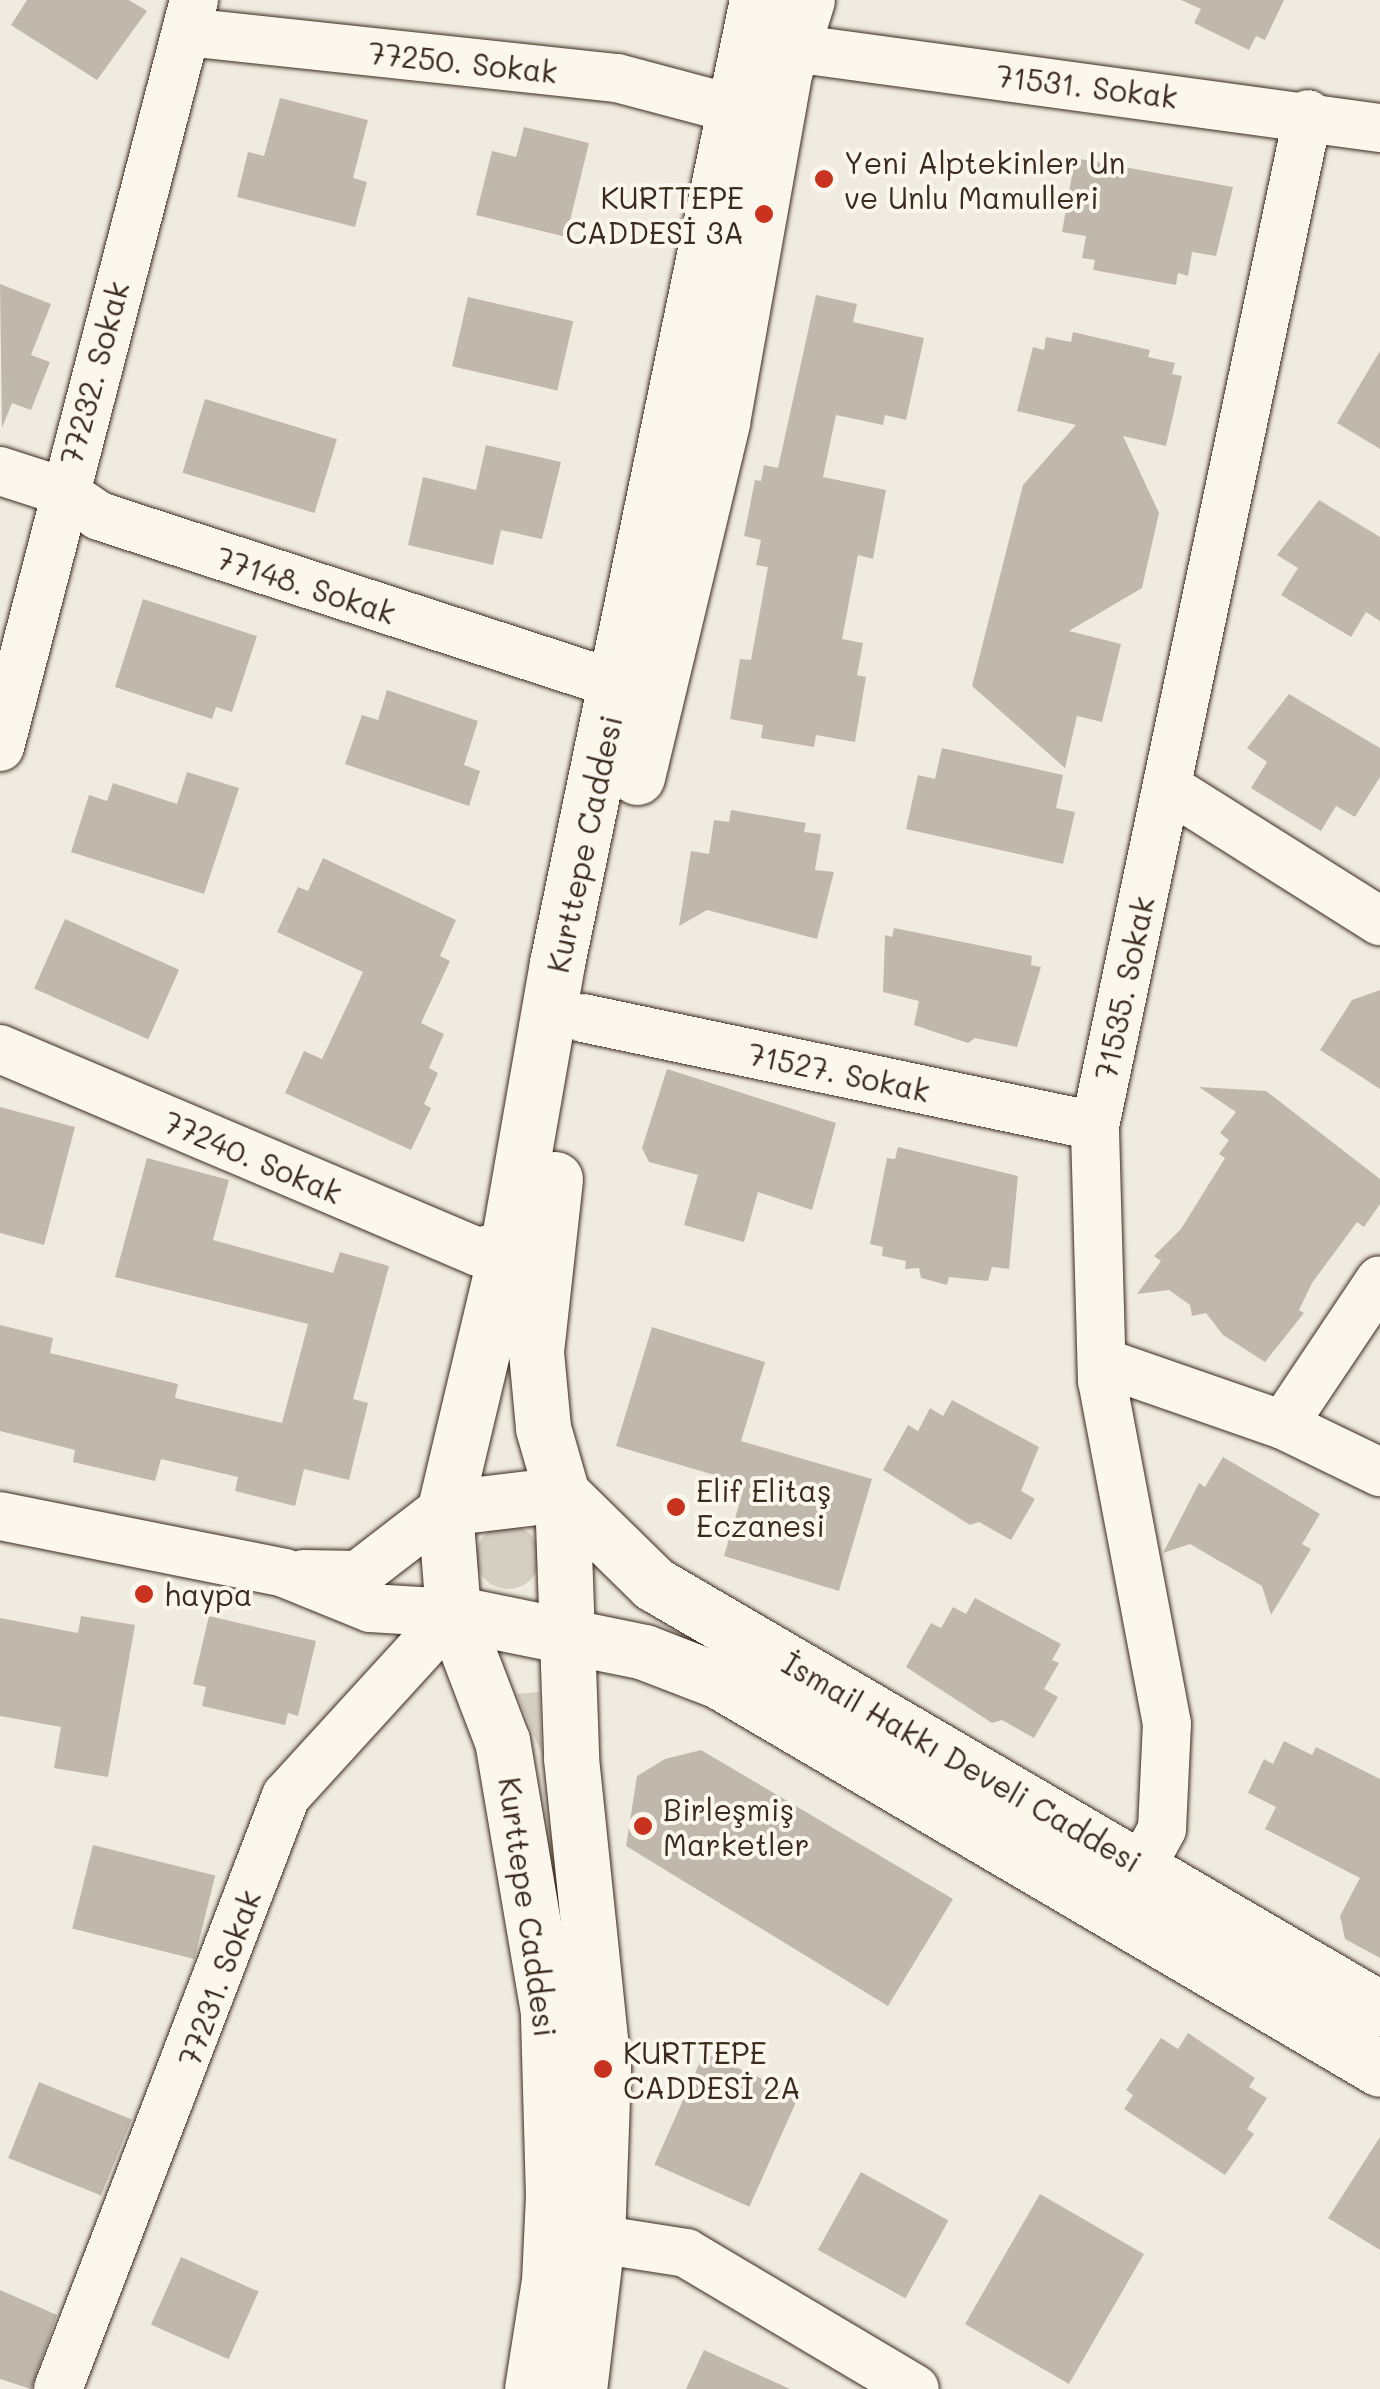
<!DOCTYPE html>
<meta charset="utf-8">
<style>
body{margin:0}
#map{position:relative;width:1380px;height:2389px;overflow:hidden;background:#f0ebe0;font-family:Mali,sans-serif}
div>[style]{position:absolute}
.green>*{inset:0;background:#d5cec3}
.round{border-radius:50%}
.building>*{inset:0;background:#c0b8ad;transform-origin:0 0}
.roads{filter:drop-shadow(0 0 2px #3b2a1e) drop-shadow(0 0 2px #3b2a1e)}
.street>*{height:48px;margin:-24px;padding:0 24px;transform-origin:24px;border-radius:24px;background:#fbf7ec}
.secondary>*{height:55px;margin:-27.5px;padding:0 27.5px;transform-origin:27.5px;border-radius:27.5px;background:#fbf7ec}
.dots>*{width:28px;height:28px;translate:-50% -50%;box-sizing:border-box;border:5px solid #fbf7ec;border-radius:50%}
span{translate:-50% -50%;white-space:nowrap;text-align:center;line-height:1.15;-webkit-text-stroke:8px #fbf7ec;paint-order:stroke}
.street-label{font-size:30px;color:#3b2a1e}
.poi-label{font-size:30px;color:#3b2a1e}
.left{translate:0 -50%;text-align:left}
.right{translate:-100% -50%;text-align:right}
</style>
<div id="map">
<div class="green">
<i class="round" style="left:476px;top:1525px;width:64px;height:64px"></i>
<i style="clip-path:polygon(539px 1692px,542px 1755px,517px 1694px)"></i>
</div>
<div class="building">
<i style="clip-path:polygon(27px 0,129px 0,147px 11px,97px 80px,11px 25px)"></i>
<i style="clip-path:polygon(1181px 0,1284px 0,1265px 40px,1256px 36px,1249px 50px,1194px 23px,1201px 9px)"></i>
<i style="clip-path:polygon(280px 98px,368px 120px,353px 178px,367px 182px,355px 227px,237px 197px,248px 152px,264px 156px)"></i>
<i style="clip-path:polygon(524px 127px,589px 143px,566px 237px,476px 215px,492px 151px,516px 157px)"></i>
<i style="clip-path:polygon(1075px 158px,1233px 187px,1216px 256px,1192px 252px,1188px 276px,1178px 273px,1176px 285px,1093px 270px,1095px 260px,1082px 258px,1086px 236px,1062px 232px)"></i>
<i style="clip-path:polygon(0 284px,51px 304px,31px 355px,50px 362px,31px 410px,12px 403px,2px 428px)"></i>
<i style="clip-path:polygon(816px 295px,857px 304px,853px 322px,924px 338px,906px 420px,885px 415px,883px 425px,836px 415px,823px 477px,886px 490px,873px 559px,858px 555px,842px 639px,863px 643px,857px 675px,866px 677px,855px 742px,816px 735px,814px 747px,761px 738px,763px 725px,730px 719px,740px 659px,751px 660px,768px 567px,756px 565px,761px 540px,744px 536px,755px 480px,761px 481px,764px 465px,778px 468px)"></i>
<i style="left:468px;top:297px;width:108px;height:71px;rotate:13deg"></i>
<i style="clip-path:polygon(1073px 332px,1150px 350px,1148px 357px,1175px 363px,1172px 374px,1182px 376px,1166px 446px,1123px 436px,1159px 513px,1142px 588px,1069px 631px,1121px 644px,1102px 722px,1077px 716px,1065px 768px,972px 686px,1023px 485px,1076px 425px,1017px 411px,1033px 347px,1044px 350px,1046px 337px,1071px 342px)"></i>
<i style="clip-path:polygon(1380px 351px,1380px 449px,1337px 423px)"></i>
<i style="left:205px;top:399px;width:138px;height:77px;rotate:17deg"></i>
<i style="clip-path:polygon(486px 445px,561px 462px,542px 539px,501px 530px,493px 565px,408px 545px,423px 477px,476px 490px)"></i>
<i style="clip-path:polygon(1319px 500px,1380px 537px,1380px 621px,1366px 612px,1351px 637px,1281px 595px,1298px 568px,1277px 555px)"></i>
<i style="clip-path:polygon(143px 599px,257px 636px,232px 712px,216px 707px,212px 719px,115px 687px)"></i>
<i style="clip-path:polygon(387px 690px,478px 721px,464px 765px,480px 771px,469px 806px,345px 764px,362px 715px,378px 720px)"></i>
<i style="clip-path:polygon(1289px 694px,1380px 748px,1380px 777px,1355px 817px,1336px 806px,1321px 831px,1251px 788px,1267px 762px,1247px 748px)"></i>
<i style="clip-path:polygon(942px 748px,1063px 775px,1056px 808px,1075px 812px,1063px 864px,906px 829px,918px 775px,935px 779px)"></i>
<i style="clip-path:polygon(187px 772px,239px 788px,204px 894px,71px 852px,89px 795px,107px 801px,113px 783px,177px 804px)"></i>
<i style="clip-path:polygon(731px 810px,806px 823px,804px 832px,821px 834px,815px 870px,834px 872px,817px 939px,707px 910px,679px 926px,691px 851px,709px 854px,714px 820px,729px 822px)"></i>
<i style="clip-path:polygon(323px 858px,456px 920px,440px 956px,450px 961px,421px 1023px,444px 1034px,429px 1068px,438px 1073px,424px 1104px,431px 1108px,411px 1150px,285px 1093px,304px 1051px,322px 1059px,363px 972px,277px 932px,298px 887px,308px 891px)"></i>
<i style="left:65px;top:919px;width:125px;height:76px;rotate:24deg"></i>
<i style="clip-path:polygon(894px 928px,1032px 956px,1031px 965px,1041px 967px,1017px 1047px,975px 1038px,968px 1043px,914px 1025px,919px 1001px,883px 992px,885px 935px,892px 937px)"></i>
<i style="clip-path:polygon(1380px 990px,1380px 1089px,1320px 1050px,1352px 1000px)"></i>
<i style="clip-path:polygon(667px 1069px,836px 1123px,812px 1210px,758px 1192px,744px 1242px,684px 1225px,698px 1175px,649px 1162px,642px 1148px)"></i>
<i style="clip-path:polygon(1199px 1087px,1266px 1091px,1380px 1179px,1380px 1204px,1364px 1227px,1357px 1222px,1312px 1283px,1299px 1310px,1304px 1313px,1265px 1362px,1223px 1335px,1206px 1313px,1192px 1316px,1190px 1305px,1169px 1290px,1137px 1294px,1161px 1261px,1154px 1256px,1181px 1229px,1225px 1158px,1219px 1154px,1229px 1140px,1220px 1133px,1236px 1112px)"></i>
<i style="clip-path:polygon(0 1107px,75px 1127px,44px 1245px,0 1233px)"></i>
<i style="clip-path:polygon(898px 1147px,1018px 1176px,1009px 1269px,992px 1267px,988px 1281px,949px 1277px,947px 1285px,921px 1278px,919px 1268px,905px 1269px,906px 1261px,882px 1256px,883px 1247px,870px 1244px,887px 1158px,895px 1159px)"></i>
<i style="clip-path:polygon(147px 1158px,229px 1180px,213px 1240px,333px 1273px,340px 1252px,389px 1266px,353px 1399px,368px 1403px,349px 1480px,304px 1469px,295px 1506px,235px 1491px,238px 1477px,161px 1459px,155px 1481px,73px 1462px,75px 1450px,0 1431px,0 1325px,53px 1338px,50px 1353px,178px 1384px,175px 1398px,282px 1423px,308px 1324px,115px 1277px)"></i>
<i style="clip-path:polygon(652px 1327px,765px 1362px,741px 1441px,872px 1479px,839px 1591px,724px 1556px,745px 1484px,616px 1446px)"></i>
<i style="clip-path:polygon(952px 1400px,1039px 1447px,1021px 1491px,1035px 1499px,1011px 1540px,979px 1522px,970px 1525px,883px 1470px,908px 1425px,918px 1431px,930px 1408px,943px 1416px)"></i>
<i style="clip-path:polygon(1223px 1457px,1320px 1514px,1302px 1544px,1311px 1549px,1271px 1615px,1262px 1586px,1190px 1544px,1163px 1553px,1199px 1483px,1205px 1487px)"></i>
<i style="clip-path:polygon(975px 1598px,1061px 1644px,1052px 1660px,1059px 1663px,1044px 1689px,1058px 1697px,1034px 1738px,1002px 1720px,992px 1723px,906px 1667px,931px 1623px,941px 1628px,953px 1607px,966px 1614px)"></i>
<i style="clip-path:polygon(81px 1616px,135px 1625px,108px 1777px,54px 1768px,61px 1727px,0 1716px,0 1618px,78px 1633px)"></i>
<i style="clip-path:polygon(209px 1616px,316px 1641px,298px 1716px,288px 1713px,285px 1725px,202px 1706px,206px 1687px,193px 1684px)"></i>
<i style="clip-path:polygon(1284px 1741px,1312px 1755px,1316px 1747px,1380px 1779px,1380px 1958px,1345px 1939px,1340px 1916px,1360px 1878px,1265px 1829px,1276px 1807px,1248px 1793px,1264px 1759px,1273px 1764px)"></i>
<i style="clip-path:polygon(701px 1750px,953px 1899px,888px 2006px,626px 1846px,637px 1776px,665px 1759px)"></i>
<i style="left:93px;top:1845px;width:126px;height:86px;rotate:14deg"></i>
<i style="clip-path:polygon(1188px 2033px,1255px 2078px,1249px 2087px,1267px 2098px,1247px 2129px,1254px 2134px,1225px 2175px,1124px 2109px,1133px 2095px,1126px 2090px,1161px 2038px,1178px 2049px)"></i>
<i style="left:704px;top:2053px;width:104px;height:122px;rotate:24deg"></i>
<i style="left:39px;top:2082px;width:100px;height:82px;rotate:22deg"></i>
<i style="clip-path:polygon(1380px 2137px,1380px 2250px,1328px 2218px)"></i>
<i style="left:861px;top:2172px;width:100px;height:89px;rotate:29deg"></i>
<i style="left:1040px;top:2194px;width:120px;height:150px;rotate:30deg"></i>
<i style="left:181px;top:2257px;width:85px;height:74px;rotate:24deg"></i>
<i style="clip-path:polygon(0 2290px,57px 2315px,31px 2389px,0 2379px)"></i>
<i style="clip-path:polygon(704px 2350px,790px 2389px,686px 2389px)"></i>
</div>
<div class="roads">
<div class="street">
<i style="left:186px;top:32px;width:433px;rotate:6.1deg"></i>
<i style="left:617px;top:78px;width:124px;rotate:14.9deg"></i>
<i style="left:793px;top:48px;width:592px;rotate:7.76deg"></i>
<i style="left:0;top:471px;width:65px;rotate:17.9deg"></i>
<i style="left:62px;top:491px;width:45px;rotate:34deg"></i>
<i style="left:99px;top:516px;width:546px;rotate:18.04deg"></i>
<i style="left:0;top:747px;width:772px;rotate:-75.44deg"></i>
<i style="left:1167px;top:787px;width:252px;rotate:32.2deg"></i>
<i style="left:583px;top:1018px;width:523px;rotate:11.91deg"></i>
<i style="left:0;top:1049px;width:519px;rotate:23.01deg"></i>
<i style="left:478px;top:1252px;width:31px;rotate:-15deg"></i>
<i style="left:1102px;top:1362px;width:192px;rotate:19.2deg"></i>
<i style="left:1283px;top:1425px;width:108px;rotate:25.9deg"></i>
<i style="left:1283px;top:1425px;width:174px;rotate:-56.2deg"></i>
<i style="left:0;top:1516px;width:290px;rotate:11.3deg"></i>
<i style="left:284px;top:1573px;width:93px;rotate:22.1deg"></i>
<i style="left:370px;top:1608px;width:83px;rotate:3.4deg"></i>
<i style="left:303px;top:1574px;width:55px;rotate:1deg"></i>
<i style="left:358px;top:1575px;width:110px;rotate:-37.6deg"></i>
<i style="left:1142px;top:1866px;width:42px;rotate:-61.6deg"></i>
<i style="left:1162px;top:1829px;width:105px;rotate:-87.3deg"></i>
<i style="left:1167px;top:1724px;width:349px;rotate:-100.7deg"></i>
<i style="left:1102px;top:1381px;width:255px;rotate:-91.6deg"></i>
<i style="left:1095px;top:1126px;width:1034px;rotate:-78.11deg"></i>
<i style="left:597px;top:2239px;width:90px;rotate:8.9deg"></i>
<i style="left:686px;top:2253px;width:266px;rotate:30.7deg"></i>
<i style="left:58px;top:2389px;width:635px;rotate:-68.97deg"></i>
<i style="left:286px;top:1796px;width:248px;rotate:-47.6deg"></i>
</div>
<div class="secondary">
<i style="left:637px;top:777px;width:365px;rotate:-76.5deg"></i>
<i style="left:722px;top:422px;width:358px;rotate:-79.9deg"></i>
<i style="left:785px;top:70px;width:73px;rotate:-72.6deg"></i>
<i style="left:555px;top:1179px;width:174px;rotate:96.3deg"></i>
<i style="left:536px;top:1352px;width:76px;rotate:84.7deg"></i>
<i style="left:543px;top:1428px;width:69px;rotate:73.9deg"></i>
<i style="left:562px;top:1494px;width:264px;rotate:88deg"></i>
<i style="left:571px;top:1758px;width:313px;rotate:84.1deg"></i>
<i style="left:603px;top:2069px;width:170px;rotate:92deg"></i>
<i style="left:597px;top:2239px;width:151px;rotate:96.8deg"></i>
<i style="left:562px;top:1494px;width:129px;rotate:44.4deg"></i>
<i style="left:654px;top:1584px;width:841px;rotate:30.34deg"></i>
<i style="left:445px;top:1508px;width:118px;rotate:-6.8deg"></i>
<i style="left:453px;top:1613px;width:195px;rotate:11.5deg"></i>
<i style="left:644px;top:1652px;width:80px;rotate:21.1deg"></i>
<i style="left:719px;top:1681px;width:766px;rotate:30.41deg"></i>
<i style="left:532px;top:2389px;width:109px;rotate:-81.1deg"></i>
<i style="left:549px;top:2281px;width:85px;rotate:-87.3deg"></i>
<i style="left:553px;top:2196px;width:184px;rotate:-91.6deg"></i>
<i style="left:548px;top:2012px;width:275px;rotate:-99.6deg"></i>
<i style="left:502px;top:1741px;width:137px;rotate:-110.9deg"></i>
<i style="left:453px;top:1613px;width:105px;rotate:-94.4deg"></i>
<i style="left:445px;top:1508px;width:271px;rotate:-76.6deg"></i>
<i style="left:508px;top:1244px;width:285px;rotate:-80.1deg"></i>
<i style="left:557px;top:963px;width:984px;rotate:-78.27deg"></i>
</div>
</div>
<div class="dots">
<i style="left:824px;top:179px;background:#c8321e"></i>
<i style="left:764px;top:214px;background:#c8321e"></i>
<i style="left:676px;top:1507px;background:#c8321e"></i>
<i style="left:144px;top:1594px;background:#c8321e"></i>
<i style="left:643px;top:1826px;background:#c8321e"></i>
<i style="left:603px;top:2069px;background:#c8321e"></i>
</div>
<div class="street-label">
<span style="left:463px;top:62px;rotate:6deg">77250. Sokak</span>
<span style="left:1087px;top:86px;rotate:7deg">71531. Sokak</span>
<span style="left:94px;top:373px;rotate:-75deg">77232. Sokak</span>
<span style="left:306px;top:585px;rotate:18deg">77148. Sokak</span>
<span style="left:584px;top:844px;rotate:-78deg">Kurttepe Caddesi</span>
<span style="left:1124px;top:988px;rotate:-78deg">71535. Sokak</span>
<span style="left:839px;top:1072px;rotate:12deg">71527. Sokak</span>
<span style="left:253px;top:1157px;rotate:23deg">77240. Sokak</span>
<span style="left:962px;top:1762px;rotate:30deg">İsmail Hakkı Develi Caddesi</span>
<span style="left:528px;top:1907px;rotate:82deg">Kurttepe Caddesi</span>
<span style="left:219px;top:1978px;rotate:-70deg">77231. Sokak</span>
</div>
<div class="poi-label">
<span class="left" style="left:844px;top:179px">Yeni Alptekinler Un<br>ve Unlu Mamulleri</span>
<span class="right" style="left:744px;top:214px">KURTTEPE<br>CADDESİ 3A</span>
<span class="left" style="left:696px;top:1507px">Elif Elitaş<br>Eczanesi</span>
<span class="left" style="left:164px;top:1594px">haypa</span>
<span class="left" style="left:663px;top:1826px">Birleşmiş<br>Marketler</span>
<span class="left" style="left:623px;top:2069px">KURTTEPE<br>CADDESİ 2A</span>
</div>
</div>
